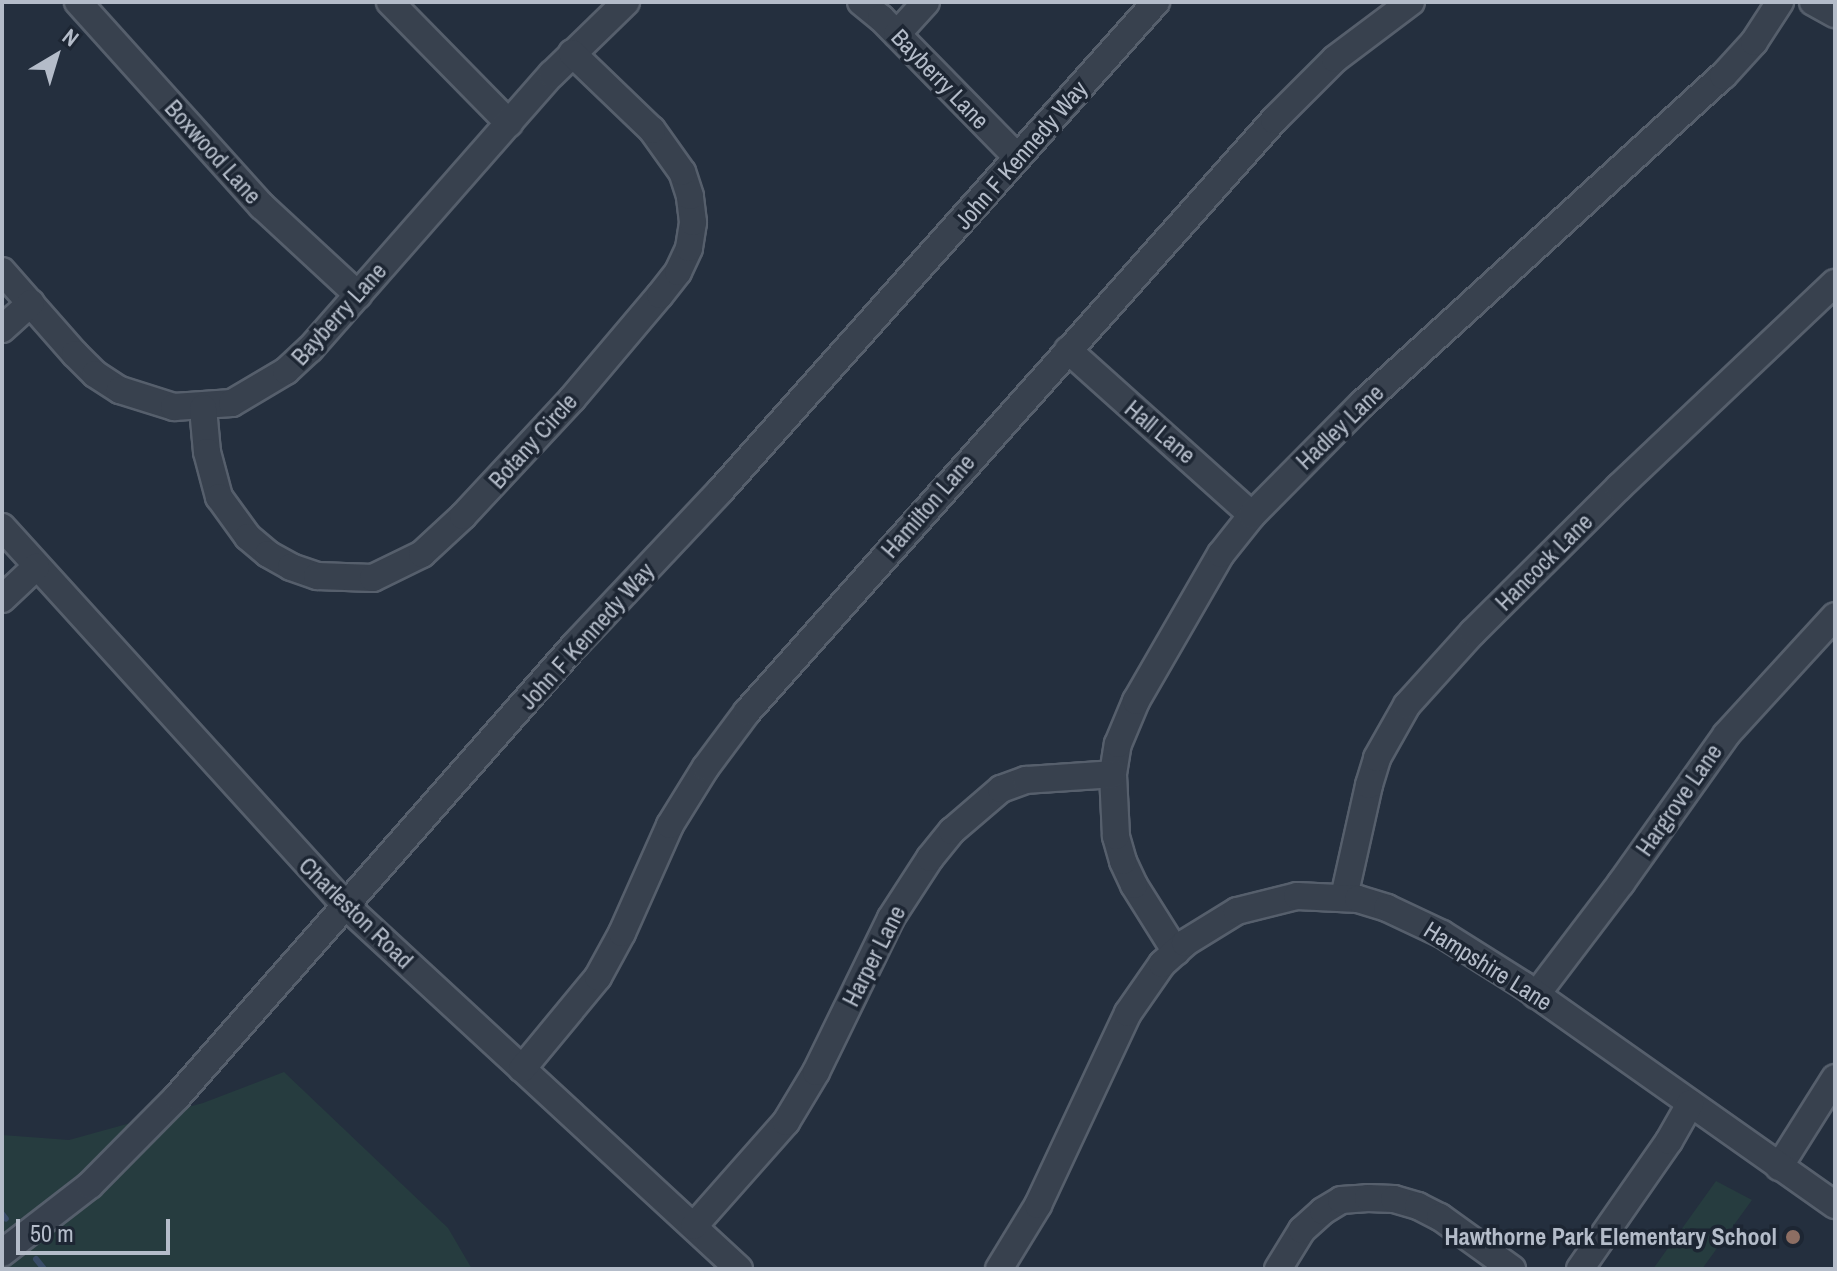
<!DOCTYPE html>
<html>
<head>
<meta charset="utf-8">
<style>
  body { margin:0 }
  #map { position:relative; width:1837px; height:1271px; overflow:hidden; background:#242f3e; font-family:"Archivo Narrow",sans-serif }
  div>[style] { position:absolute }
  .green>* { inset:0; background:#263c3f }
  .stream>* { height:6px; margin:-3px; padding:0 3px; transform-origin:3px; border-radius:3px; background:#394c67 }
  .roads { filter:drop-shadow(2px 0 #565f6c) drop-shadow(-2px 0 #565f6c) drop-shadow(0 2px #565f6c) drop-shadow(0 -2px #565f6c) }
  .minor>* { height:26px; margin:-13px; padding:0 13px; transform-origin:13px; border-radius:13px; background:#38414e }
  .dots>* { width:22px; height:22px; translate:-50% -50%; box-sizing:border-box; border:4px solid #1d2633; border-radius:50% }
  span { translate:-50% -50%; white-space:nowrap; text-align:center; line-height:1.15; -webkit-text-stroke:7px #1d2633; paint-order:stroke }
  .street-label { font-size:24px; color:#b4bcc9 }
  .poi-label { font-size:24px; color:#b4bcc9; font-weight:700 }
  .right { translate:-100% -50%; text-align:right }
  .frame { position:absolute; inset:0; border:4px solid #b4bcc9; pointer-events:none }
  .north { position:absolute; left:16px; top:16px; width:80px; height:80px; -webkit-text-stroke:6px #1d2633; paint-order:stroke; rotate:38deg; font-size:22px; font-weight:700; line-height:32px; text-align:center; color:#b4bcc9 }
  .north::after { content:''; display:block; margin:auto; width:28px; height:36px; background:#b4bcc9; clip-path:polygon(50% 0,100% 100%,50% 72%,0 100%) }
  .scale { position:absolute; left:16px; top:1219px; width:154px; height:36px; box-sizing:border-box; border:4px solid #b4bcc9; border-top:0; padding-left:10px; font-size:24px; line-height:28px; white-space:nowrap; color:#b4bcc9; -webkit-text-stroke:6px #1d2633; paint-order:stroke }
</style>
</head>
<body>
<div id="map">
  <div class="green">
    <div style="clip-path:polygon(284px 1072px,448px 1228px,472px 1269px,2px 1269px,2px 1135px,69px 1140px,203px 1103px)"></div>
    <div style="clip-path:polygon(1716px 1181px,1752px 1200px,1702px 1269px,1653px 1269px)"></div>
  </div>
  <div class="stream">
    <div style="left:2px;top:1214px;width:6px;rotate:51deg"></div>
    <div style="left:36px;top:1259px;width:13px;rotate:51deg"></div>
  </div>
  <div class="roads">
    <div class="minor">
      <div style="left:78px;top:2px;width:275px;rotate:48deg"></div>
      <div style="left:262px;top:206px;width:131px;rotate:42.8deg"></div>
      <div style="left:390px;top:2px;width:170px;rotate:45.5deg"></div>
      <div style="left:861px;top:2px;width:26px;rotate:39deg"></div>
      <div style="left:881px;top:18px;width:194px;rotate:45.6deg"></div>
      <div style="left:1813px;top:2px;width:25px;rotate:29deg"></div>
      <div style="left:897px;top:34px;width:43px;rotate:-47.8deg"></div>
      <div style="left:2px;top:271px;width:111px;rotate:48.7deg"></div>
      <div style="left:75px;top:354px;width:28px;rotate:45deg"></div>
      <div style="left:95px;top:374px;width:30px;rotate:33deg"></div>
      <div style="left:120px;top:390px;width:57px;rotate:17.5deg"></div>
      <div style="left:174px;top:407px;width:58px;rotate:-3.9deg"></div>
      <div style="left:232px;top:403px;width:63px;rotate:-30.7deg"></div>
      <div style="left:286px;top:371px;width:33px;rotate:-43deg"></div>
      <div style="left:310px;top:349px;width:366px;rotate:-48.7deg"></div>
      <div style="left:552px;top:74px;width:103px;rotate:-44.2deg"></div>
      <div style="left:2px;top:329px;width:39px;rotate:-42deg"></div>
      <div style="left:1068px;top:350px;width:247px;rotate:41.9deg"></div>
      <div style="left:203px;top:408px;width:44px;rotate:84.8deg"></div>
      <div style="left:207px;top:452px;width:47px;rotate:75.1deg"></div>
      <div style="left:219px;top:497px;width:49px;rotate:54.1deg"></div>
      <div style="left:248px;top:537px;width:26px;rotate:40deg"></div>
      <div style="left:268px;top:554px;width:26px;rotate:29deg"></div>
      <div style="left:291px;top:567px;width:28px;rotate:19deg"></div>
      <div style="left:317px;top:576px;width:56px;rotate:2deg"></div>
      <div style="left:373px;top:578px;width:55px;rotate:-26.1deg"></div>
      <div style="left:422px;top:554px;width:56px;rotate:-42.8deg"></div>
      <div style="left:463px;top:516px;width:160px;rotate:-47deg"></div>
      <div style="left:572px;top:399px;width:136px;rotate:-49.8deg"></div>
      <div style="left:660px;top:295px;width:29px;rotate:-52deg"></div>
      <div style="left:678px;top:272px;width:26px;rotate:-65deg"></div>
      <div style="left:689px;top:248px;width:26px;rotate:-81deg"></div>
      <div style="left:693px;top:222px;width:26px;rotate:-97deg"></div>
      <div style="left:690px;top:196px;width:25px;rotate:-108deg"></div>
      <div style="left:682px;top:172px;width:52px;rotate:-125.5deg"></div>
      <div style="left:652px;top:130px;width:111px;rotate:-136.1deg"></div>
      <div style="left:2px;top:527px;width:512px;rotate:47.77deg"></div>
      <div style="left:346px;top:906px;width:535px;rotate:42.73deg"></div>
      <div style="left:2px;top:599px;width:47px;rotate:-43.3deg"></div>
      <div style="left:1344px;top:897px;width:115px;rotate:-77.4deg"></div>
      <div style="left:1369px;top:785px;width:28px;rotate:-73deg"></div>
      <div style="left:1377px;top:758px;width:61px;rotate:-60.5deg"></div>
      <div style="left:1407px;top:705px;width:98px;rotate:-47.9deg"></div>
      <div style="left:1473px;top:632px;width:206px;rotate:-44.8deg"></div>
      <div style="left:1619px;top:487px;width:297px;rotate:-43.4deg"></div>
      <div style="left:1176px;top:952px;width:79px;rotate:-122.1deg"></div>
      <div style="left:1134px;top:885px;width:26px;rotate:-115deg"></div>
      <div style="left:1123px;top:861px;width:26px;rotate:-106deg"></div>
      <div style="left:1116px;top:836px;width:62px;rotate:-92.8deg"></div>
      <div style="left:1113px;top:774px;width:30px;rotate:-81deg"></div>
      <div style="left:1118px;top:744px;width:47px;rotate:-67.3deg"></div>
      <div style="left:1136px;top:701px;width:170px;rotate:-60deg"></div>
      <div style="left:1221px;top:554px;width:50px;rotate:-51.5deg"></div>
      <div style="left:1252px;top:515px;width:156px;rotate:-45.3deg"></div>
      <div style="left:1362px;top:404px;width:488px;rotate:-42.3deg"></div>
      <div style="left:1723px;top:76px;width:46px;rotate:-47.6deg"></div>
      <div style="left:1754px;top:42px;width:48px;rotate:-57deg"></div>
      <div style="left:1536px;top:995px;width:141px;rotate:-52.8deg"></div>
      <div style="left:1621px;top:883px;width:181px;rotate:-54.6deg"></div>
      <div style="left:1726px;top:735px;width:161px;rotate:-47.5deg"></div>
      <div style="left:522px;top:1069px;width:119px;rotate:-50.4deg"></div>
      <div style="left:598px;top:977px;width:50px;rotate:-61.4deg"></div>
      <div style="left:622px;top:933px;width:118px;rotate:-66deg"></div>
      <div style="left:670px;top:825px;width:68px;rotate:-58.2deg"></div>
      <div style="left:706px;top:767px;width:69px;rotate:-53.3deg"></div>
      <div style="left:747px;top:712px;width:793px;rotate:-48.32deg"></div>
      <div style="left:1274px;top:120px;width:86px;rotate:-45deg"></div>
      <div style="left:1335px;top:59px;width:95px;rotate:-36.9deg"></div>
      <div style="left:1779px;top:1167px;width:105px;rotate:-57.8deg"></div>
      <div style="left:694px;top:1226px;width:139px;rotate:-48.5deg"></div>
      <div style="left:786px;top:1122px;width:58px;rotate:-59deg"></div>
      <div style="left:816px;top:1072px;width:171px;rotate:-64deg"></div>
      <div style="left:891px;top:918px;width:72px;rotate:-57deg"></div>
      <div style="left:930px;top:858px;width:35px;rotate:-51deg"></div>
      <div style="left:952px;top:831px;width:65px;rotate:-40.6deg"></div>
      <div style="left:1001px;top:789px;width:27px;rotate:-20deg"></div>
      <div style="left:1026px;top:780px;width:87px;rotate:-3.9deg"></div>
      <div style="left:2px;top:1253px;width:111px;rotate:-37.7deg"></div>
      <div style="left:90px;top:1185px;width:124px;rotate:-45.3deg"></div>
      <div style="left:177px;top:1097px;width:602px;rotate:-48.64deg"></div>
      <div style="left:575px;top:645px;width:213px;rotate:-46.7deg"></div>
      <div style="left:721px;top:490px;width:654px;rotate:-48.29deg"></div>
      <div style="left:999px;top:1269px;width:75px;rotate:-58.6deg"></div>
      <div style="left:1038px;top:1205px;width:212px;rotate:-64.9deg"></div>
      <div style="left:1128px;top:1013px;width:60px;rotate:-55.2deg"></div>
      <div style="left:1162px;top:964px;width:31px;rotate:-42deg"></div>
      <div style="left:1185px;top:943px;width:61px;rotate:-31.6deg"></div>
      <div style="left:1237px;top:911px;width:62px;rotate:-14deg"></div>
      <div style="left:1297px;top:896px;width:61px;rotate:2.8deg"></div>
      <div style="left:1358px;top:899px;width:30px;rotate:17deg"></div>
      <div style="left:1387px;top:908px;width:61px;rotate:25.3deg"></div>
      <div style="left:1442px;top:934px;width:96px;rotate:32.2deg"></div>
      <div style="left:1523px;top:985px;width:382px;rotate:35.2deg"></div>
      <div style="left:1278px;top:1269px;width:46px;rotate:-58.4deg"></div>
      <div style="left:1302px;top:1230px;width:28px;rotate:-42deg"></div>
      <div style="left:1323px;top:1211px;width:21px;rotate:-31deg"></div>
      <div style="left:1341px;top:1200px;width:27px;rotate:-4deg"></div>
      <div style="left:1368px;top:1198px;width:26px;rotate:2deg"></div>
      <div style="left:1394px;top:1199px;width:25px;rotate:16deg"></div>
      <div style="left:1418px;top:1206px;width:25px;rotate:27deg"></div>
      <div style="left:1440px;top:1217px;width:89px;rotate:35.8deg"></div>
      <div style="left:1580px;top:1269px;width:156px;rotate:-55.2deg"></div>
      <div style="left:1669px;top:1141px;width:43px;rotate:-60.4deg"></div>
    </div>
  </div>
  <div class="dots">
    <div style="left:1793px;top:1237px;background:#8d6e63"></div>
  </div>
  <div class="street-label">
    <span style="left:940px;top:79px;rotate:46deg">Bayberry Lane</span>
    <span style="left:213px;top:152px;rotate:48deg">Boxwood Lane</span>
    <span style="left:1021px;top:155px;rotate:-49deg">John F Kennedy Way</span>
    <span style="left:339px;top:314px;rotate:-48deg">Bayberry Lane</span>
    <span style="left:1340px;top:427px;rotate:-44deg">Hadley Lane</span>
    <span style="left:1160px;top:432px;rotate:40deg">Hall Lane</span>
    <span style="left:533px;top:441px;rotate:-48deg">Botany Circle</span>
    <span style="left:928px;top:506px;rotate:-49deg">Hamilton Lane</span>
    <span style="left:1544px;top:562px;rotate:-45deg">Hancock Lane</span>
    <span style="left:587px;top:636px;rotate:-48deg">John F Kennedy Way</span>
    <span style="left:1679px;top:800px;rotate:-55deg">Hargrove Lane</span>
    <span style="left:356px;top:913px;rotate:44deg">Charleston Road</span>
    <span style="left:874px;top:956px;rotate:-63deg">Harper Lane</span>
    <span style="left:1488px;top:966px;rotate:32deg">Hampshire Lane</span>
  </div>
  <div class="poi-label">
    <span class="right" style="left:1777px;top:1237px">Hawthorne Park Elementary School</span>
  </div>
  <div class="frame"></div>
  <div class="north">N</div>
  <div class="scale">50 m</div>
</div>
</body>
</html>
